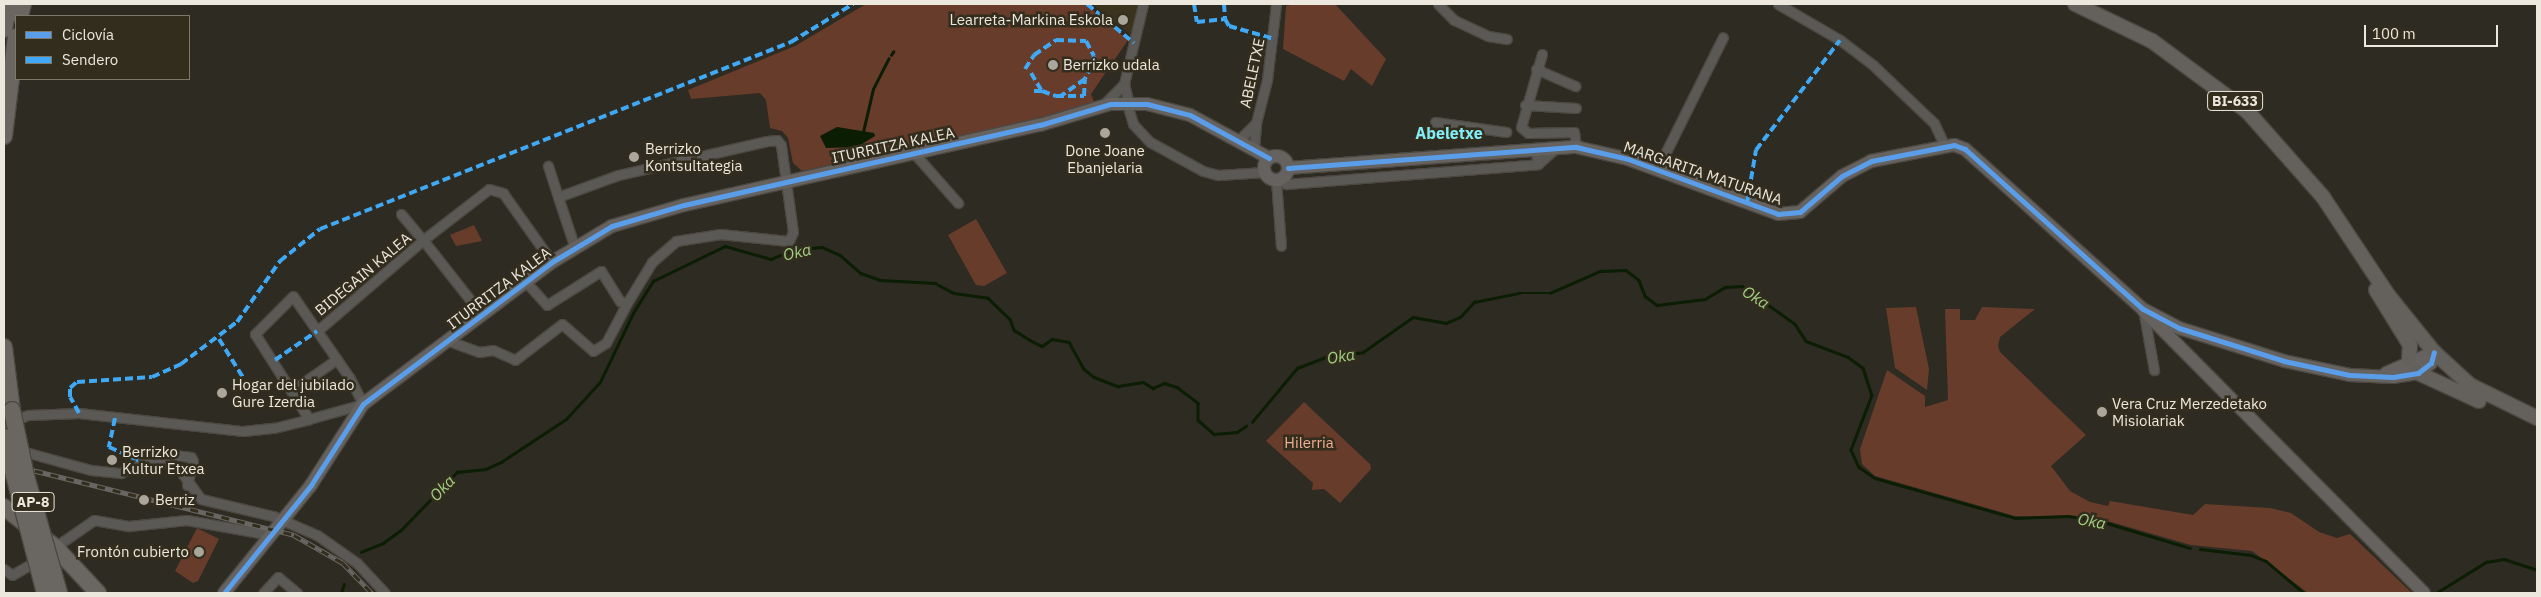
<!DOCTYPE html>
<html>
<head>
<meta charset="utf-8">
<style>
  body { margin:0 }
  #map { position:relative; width:2541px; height:597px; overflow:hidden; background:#2e2b22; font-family:"IBM Plex Sans",sans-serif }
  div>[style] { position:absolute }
  .built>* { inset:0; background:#3c331f }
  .green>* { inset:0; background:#673c2a }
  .water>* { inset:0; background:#0b1d03 }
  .stream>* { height:2.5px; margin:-1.25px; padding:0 1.25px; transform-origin:1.25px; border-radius:1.25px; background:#0b1d03 }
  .roads { filter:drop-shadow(1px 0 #4c4841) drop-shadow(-1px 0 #4c4841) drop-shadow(0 1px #4c4841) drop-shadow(0 -1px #4c4841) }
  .street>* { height:9px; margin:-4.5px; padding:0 4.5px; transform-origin:4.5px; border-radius:4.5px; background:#5b5956 }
  .secondary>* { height:12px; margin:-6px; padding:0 6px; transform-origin:6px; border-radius:6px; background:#65625f }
  .secondary>.ring { margin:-6px; padding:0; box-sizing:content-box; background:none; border:12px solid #65625f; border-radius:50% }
  .primary>* { height:14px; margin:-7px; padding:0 7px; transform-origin:7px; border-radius:7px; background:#64615d }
  .highway>* { height:16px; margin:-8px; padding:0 8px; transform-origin:8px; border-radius:8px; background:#6a6662 }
  .rail>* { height:4.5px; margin-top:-2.25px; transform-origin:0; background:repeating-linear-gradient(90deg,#332d1d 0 8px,#686662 0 16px); box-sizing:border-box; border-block:1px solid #686662 }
  .bridges { filter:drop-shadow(1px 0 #4c4841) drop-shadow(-1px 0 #4c4841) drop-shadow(0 1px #4c4841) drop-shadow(0 -1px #4c4841) }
  .highway-bridge>* { height:16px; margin:-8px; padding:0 8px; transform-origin:8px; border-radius:8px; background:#6a6662 }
  .quiet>* { height:4px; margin-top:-2px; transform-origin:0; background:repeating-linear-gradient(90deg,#3fa9f5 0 8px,transparent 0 12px) }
  .cycleway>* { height:5px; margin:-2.5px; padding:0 2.5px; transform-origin:2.5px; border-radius:2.5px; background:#5a9eea }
  .dots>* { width:14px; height:14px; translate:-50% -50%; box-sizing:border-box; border:2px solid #332d1d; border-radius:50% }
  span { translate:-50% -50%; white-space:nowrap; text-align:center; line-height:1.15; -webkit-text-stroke:5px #332d1d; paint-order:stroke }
  .shield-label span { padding:1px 4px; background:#332d1d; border:1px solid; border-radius:4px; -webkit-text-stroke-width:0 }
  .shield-label { font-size:14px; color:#ece8de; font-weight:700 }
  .poi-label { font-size:15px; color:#ece8de }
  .right { translate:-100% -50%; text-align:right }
  .left { translate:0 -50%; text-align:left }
  .street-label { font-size:15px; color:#ece8de }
  .park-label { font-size:15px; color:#f5af94 }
  .neighbourhood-label { font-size:16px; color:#82edf6; font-weight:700 }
  .water-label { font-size:16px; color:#a1d084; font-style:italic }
  .frame { position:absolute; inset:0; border:5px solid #ece8de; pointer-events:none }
  .legend { position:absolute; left:15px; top:15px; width:175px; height:65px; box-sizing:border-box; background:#332d1d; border:1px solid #7d786a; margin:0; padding:6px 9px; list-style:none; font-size:15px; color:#ece8de }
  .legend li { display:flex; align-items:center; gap:10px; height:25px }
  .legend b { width:25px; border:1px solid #7d786a }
  .scale { position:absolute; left:2364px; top:25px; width:134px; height:22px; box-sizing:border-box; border:2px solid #ece8de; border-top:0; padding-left:6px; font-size:15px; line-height:18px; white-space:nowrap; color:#ece8de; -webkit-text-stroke:4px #332d1d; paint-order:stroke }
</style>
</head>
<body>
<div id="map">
  <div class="built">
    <div style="clip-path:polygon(1092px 4px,1138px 4px,1131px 35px)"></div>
  </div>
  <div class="green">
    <div style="clip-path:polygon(866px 4px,1086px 4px,1128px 40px,1091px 94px,1094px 102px,1059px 114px,802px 171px,793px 163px,788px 138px,782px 131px,770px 128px,766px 100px,760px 93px,691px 99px,688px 90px,795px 46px)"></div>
    <div style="clip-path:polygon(1295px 4px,1335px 4px,1386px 59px,1372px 86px,1351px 69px,1344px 81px,1283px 49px,1286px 6px)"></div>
    <div style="clip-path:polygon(976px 219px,1007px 273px,984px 286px,976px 285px,948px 235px)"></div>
    <div style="clip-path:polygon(474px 225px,482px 241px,456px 246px,450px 235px)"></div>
    <div style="clip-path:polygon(1916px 307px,1929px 369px,1927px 390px,1895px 368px,1886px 308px)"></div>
    <div style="clip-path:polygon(1982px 307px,2035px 309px,2000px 337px,1998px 346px,2000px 352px,2086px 435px,2051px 466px,2070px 491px,2090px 502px,2108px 506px,2110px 501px,2193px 515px,2205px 504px,2270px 508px,2291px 513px,2319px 532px,2337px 538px,2350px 534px,2412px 593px,2308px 593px,2252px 551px,2191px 545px,2097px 518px,2015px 516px,1875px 476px,1862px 464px,1860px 449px,1887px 370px,1925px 396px,1925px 407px,1948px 400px,1945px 309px,1960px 309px,1960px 320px,1975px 320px)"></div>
    <div style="clip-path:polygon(1304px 402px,1370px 464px,1371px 469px,1340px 503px,1324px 489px,1312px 490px,1313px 483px,1266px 441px)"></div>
    <div style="clip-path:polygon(197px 528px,219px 539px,198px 581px,193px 583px,175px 571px)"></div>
  </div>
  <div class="water">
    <div style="clip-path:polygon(837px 127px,874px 133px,875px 136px,857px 147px,826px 148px,820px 136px)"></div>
  </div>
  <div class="stream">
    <div style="left:891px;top:55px;width:4px;rotate:-56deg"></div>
    <div style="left:863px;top:132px;width:44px;rotate:-76.9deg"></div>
    <div style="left:873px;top:89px;width:34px;rotate:-63deg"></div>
    <div style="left:1252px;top:422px;width:70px;rotate:-50.2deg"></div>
    <div style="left:1297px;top:368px;width:30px;rotate:-21deg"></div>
    <div style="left:1325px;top:357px;width:38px;rotate:-7deg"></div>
    <div style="left:1363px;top:352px;width:61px;rotate:-35deg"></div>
    <div style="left:1413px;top:317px;width:34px;rotate:10deg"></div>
    <div style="left:1446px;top:323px;width:15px;rotate:-23deg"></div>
    <div style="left:1460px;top:317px;width:21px;rotate:-47deg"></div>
    <div style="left:1474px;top:302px;width:46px;rotate:-11.3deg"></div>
    <div style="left:1519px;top:293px;width:31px"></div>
    <div style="left:1550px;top:293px;width:55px;rotate:-23.7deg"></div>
    <div style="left:1600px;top:271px;width:26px;rotate:-2deg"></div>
    <div style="left:1626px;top:270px;width:16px;rotate:38deg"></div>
    <div style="left:1639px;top:280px;width:17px;rotate:69deg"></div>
    <div style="left:1645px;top:296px;width:15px;rotate:37deg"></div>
    <div style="left:1657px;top:305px;width:48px;rotate:-7.1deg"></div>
    <div style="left:1705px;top:299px;width:23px;rotate:-31deg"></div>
    <div style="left:1725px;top:287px;width:17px;rotate:-3deg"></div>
    <div style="left:1742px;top:286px;width:65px;rotate:35.6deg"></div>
    <div style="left:1795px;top:324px;width:20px;rotate:57deg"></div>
    <div style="left:1806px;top:341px;width:45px;rotate:20.9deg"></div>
    <div style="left:1848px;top:357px;width:19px;rotate:36deg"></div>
    <div style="left:1863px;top:368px;width:28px;rotate:72deg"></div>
    <div style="left:1872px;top:395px;width:59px;rotate:110.9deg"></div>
    <div style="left:1851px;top:450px;width:19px;rotate:65deg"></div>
    <div style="left:1859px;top:467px;width:19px;rotate:35deg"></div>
    <div style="left:1875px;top:478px;width:146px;rotate:15.9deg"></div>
    <div style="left:2015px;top:518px;width:53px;rotate:-2.2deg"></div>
    <div style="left:2068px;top:516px;width:29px;rotate:8deg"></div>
    <div style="left:2097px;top:520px;width:97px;rotate:16.8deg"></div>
    <div style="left:2200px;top:549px;width:51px;rotate:6.7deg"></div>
    <div style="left:2251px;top:555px;width:16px;rotate:22deg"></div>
    <div style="left:2266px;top:561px;width:50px;rotate:40.1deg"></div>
    <div style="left:361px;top:552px;width:24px;rotate:-22deg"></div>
    <div style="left:383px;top:543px;width:22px;rotate:-36deg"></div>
    <div style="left:401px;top:530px;width:81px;rotate:-46deg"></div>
    <div style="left:457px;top:472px;width:29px;rotate:-6deg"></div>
    <div style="left:486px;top:469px;width:17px;rotate:-25deg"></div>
    <div style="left:501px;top:462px;width:78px;rotate:-33.5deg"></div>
    <div style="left:566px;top:419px;width:50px;rotate:-47.4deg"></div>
    <div style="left:600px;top:382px;width:76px;rotate:-64.4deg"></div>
    <div style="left:633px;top:313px;width:38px;rotate:-58deg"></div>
    <div style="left:653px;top:281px;width:80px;rotate:-25.9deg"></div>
    <div style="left:725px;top:246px;width:48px;rotate:15.8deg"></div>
    <div style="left:771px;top:259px;width:26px;rotate:-23deg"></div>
    <div style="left:795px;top:249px;width:27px;rotate:-4deg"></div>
    <div style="left:822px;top:247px;width:20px;rotate:24deg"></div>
    <div style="left:840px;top:255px;width:28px;rotate:41deg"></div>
    <div style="left:861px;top:273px;width:20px;rotate:20deg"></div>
    <div style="left:880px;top:280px;width:55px;rotate:3.1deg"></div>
    <div style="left:935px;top:283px;width:21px;rotate:28deg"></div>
    <div style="left:954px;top:293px;width:34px;rotate:8deg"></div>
    <div style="left:988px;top:298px;width:30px;rotate:44deg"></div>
    <div style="left:1010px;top:319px;width:12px;rotate:70deg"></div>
    <div style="left:1014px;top:330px;width:19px;rotate:32deg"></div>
    <div style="left:1030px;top:340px;width:13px;rotate:27deg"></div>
    <div style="left:1042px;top:346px;width:12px;rotate:-35deg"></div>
    <div style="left:1052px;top:339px;width:17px;rotate:10deg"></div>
    <div style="left:1069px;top:342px;width:31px;rotate:61deg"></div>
    <div style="left:1084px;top:369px;width:13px;rotate:39deg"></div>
    <div style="left:1094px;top:377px;width:26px;rotate:21deg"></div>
    <div style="left:1118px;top:386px;width:25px;rotate:-9deg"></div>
    <div style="left:1143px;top:382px;width:12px;rotate:31deg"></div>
    <div style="left:1153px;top:388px;width:12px;rotate:-24deg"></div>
    <div style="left:1164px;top:383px;width:14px;rotate:17deg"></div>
    <div style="left:1177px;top:387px;width:26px;rotate:37deg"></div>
    <div style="left:1198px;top:403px;width:17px;rotate:90deg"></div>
    <div style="left:1198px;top:420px;width:21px;rotate:41deg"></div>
    <div style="left:1214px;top:434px;width:23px;rotate:-5deg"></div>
    <div style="left:1237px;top:432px;width:11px;rotate:-34deg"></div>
    <div style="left:341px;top:593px;width:9px;rotate:-72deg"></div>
    <div style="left:2436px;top:593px;width:59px;rotate:-31.8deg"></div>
    <div style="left:2486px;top:562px;width:18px;rotate:-9deg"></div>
    <div style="left:2504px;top:559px;width:35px;rotate:18deg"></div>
  </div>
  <div class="roads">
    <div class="street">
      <div style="left:1438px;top:4px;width:23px;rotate:45deg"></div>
      <div style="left:1454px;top:20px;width:38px;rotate:25deg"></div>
      <div style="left:1488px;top:36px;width:19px;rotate:9deg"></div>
      <div style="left:1778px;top:4px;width:72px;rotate:30.1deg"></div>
      <div style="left:1840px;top:40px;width:41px;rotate:37.1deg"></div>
      <div style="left:1873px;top:65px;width:84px;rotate:43.6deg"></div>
      <div style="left:1934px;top:123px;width:26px;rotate:65deg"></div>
      <div style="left:1542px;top:54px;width:76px;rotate:106deg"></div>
      <div style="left:1521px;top:127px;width:9px;rotate:41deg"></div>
      <div style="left:1528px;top:133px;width:46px;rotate:-1.2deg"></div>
      <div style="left:1574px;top:132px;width:15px;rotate:82deg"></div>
      <div style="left:1536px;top:69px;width:43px;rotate:23.6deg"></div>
      <div style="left:1127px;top:104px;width:21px;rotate:73deg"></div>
      <div style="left:1133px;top:124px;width:25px;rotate:47deg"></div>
      <div style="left:1150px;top:142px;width:60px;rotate:28.7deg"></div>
      <div style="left:1203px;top:171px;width:16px;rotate:15deg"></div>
      <div style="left:1218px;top:175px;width:47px;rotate:-3.7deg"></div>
      <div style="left:1129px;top:104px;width:21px;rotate:-104deg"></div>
      <div style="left:1124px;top:84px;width:82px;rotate:-76.6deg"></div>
      <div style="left:1103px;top:105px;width:30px;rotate:-45deg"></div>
      <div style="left:1525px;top:105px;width:51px;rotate:3.4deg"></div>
      <div style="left:1435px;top:122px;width:72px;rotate:8deg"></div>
      <div style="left:1239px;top:140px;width:24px;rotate:-45deg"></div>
      <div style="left:1256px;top:123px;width:44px;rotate:-75.7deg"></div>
      <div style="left:1267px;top:80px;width:77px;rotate:-83.2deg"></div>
      <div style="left:1254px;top:148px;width:25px;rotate:-85deg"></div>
      <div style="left:913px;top:152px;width:68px;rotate:48.6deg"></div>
      <div style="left:1538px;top:164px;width:24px;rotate:-42deg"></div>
      <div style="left:548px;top:166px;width:33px;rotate:72deg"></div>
      <div style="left:1657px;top:170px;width:148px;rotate:-63.6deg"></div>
      <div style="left:1280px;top:179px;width:8px;rotate:40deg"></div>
      <div style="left:1286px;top:184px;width:253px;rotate:-4.5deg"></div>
      <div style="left:1538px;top:164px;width:16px;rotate:-101deg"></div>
      <div style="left:1276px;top:180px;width:66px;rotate:85.7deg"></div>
      <div style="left:401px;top:214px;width:34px;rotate:50deg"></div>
      <div style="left:423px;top:240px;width:83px;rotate:-37.7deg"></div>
      <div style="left:489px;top:189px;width:15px;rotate:16deg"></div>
      <div style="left:503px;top:193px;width:85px;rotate:54.6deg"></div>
      <div style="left:526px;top:282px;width:31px;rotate:48deg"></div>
      <div style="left:547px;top:305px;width:64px;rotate:-32.2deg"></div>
      <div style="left:601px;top:271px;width:36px;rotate:58deg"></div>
      <div style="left:620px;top:301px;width:7px;rotate:16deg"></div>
      <div style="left:627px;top:303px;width:48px;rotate:-58.6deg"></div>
      <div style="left:652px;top:262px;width:32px;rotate:-41deg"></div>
      <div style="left:676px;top:241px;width:45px;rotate:-9deg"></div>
      <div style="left:720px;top:234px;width:69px;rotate:5.8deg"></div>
      <div style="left:789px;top:241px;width:10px;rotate:-66deg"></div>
      <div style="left:793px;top:232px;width:88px;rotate:-97.9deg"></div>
      <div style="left:781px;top:145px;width:6px;rotate:-129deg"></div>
      <div style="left:777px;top:140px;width:10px;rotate:174deg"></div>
      <div style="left:767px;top:141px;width:153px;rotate:167.1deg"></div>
      <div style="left:618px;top:175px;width:64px;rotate:159.9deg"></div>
      <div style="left:558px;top:197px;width:54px;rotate:71.6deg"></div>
      <div style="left:2143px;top:309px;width:62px;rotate:79.8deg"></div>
      <div style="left:317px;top:331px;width:140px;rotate:-40.6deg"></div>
      <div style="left:423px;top:240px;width:95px;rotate:51.8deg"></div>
      <div style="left:449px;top:341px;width:32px;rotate:20deg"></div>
      <div style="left:479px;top:352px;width:14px;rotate:-8deg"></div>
      <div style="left:493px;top:350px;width:24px;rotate:24deg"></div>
      <div style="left:515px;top:360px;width:59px;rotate:-37.5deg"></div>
      <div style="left:562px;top:324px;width:41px;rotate:41.1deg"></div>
      <div style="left:593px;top:351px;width:15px;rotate:-32deg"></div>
      <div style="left:606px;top:343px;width:45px;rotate:-62.3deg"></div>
      <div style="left:294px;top:389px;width:52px;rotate:-34.9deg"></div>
      <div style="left:4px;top:425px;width:26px;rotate:-23deg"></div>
      <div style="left:28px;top:415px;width:51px;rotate:-2.2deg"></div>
      <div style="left:79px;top:413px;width:165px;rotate:6.3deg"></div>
      <div style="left:243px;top:431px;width:31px;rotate:-6deg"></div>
      <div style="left:274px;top:428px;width:36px;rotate:-14deg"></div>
      <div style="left:309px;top:419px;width:56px;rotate:-15.5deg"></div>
      <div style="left:363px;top:404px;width:30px;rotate:-117deg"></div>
      <div style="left:349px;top:377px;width:98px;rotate:-124.7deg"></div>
      <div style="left:293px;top:296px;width:54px;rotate:135deg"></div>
      <div style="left:255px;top:334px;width:101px;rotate:57.6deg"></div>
      <div style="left:18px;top:450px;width:76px;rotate:15.3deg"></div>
      <div style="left:91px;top:470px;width:30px;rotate:6deg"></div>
      <div style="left:121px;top:473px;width:21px;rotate:-35deg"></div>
      <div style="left:138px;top:461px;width:28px;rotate:4deg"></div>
      <div style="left:166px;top:463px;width:14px;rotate:25deg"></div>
      <div style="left:179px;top:469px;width:37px;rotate:54deg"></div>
      <div style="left:201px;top:499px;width:74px;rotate:13.3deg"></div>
      <div style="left:273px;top:516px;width:48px;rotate:23.4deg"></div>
      <div style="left:317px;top:535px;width:49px;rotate:35deg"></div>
      <div style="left:357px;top:563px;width:41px;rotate:47deg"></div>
      <div style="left:140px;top:461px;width:9px;rotate:-69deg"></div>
      <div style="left:143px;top:453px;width:7px;rotate:-8deg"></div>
      <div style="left:150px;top:452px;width:41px;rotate:7deg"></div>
      <div style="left:191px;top:457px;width:4px;rotate:63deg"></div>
      <div style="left:193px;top:461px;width:25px;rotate:104deg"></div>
      <div style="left:55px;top:547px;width:47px;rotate:-34.7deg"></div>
      <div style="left:94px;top:520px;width:36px;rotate:10deg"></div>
      <div style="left:129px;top:526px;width:58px;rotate:-5.9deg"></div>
      <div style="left:187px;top:520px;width:84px;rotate:10.2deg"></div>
      <div style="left:4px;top:569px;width:10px;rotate:37deg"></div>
      <div style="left:12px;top:575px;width:30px;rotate:-30deg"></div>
      <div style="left:263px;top:593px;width:22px;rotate:-47deg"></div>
      <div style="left:278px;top:577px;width:25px;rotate:40deg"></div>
    </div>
    <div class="secondary">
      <div class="ring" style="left:1264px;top:156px;width:12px;height:12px"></div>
      <div style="left:1288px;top:168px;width:289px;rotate:-4.2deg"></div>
      <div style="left:1576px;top:147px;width:53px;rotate:13deg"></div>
      <div style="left:1628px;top:159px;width:160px;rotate:20.1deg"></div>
      <div style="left:1778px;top:214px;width:22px;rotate:-5deg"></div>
      <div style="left:1800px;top:212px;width:55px;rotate:-40.6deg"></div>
      <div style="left:1842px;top:176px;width:33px;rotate:-27deg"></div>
      <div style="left:1871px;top:161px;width:85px;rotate:-10.9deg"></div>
      <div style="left:1954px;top:145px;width:12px;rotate:20deg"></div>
      <div style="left:1965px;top:149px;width:239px;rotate:42deg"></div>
      <div style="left:2143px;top:309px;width:41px;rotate:27.8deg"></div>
      <div style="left:2179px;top:328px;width:110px;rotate:17.4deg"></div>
      <div style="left:2284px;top:361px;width:67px;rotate:12deg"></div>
      <div style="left:2350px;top:375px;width:43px;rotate:2.7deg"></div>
      <div style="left:2393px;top:377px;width:25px;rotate:-9deg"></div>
      <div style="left:2418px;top:373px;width:16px;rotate:-38deg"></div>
      <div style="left:2431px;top:363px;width:11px;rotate:-75deg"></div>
      <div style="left:2144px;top:311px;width:397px;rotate:45.2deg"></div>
      <div style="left:2386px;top:373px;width:52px;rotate:-23.6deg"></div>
      <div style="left:224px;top:593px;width:139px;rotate:-51.1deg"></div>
      <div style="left:311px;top:485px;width:96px;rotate:-57.3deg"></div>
      <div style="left:363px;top:404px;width:236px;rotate:-36.9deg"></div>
      <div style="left:552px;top:262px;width:70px;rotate:-31deg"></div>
      <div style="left:612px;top:226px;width:75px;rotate:-16.3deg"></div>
      <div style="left:684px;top:205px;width:365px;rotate:-12.7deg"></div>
      <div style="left:1040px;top:125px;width:73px;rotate:-16.7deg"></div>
      <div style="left:1110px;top:104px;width:37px"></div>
      <div style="left:1147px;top:104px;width:44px;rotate:14.3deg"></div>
      <div style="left:1190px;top:115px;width:90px;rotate:28.6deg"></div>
    </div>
    <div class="primary">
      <div style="left:2075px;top:4px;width:85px;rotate:25.7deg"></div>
      <div style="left:2152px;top:41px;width:118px;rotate:36.4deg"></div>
      <div style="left:2247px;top:111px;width:115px;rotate:48.5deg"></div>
      <div style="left:2323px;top:197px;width:118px;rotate:56.4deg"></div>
      <div style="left:2388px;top:295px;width:73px;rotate:51.1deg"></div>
      <div style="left:2434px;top:352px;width:49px;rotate:42.5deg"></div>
      <div style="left:2470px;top:385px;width:75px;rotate:26.2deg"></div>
      <div style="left:2376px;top:290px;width:65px;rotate:58.3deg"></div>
      <div style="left:2410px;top:345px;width:15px;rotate:94deg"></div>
      <div style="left:2418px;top:373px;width:67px;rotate:24.7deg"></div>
    </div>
    <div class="highway">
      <div style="left:20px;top:16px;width:12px;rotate:-76deg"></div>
      <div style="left:4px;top:29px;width:25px;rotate:-79deg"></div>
      <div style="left:4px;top:136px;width:100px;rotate:-83.1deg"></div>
      <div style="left:4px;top:347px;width:64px;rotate:82.8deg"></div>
      <div style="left:4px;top:507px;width:65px;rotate:38.1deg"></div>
      <div style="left:55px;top:547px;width:63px;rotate:46.9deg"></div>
    </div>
  </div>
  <div class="rail">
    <div style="left:4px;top:463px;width:299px;rotate:13.9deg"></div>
    <div style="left:294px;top:535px;width:56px;rotate:29.7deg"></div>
    <div style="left:343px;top:563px;width:42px;rotate:46deg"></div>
  </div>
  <div class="bridges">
    <div class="highway-bridge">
      <div style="left:12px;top:410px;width:67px;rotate:78deg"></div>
      <div style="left:26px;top:476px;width:122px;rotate:74.2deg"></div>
      <div style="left:4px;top:437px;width:161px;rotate:75.3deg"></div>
    </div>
  </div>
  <div class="quiet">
    <div style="left:1087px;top:4px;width:61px;rotate:39.7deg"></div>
    <div style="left:1194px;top:4px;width:18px;rotate:81deg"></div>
    <div style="left:1197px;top:22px;width:28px;rotate:-6deg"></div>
    <div style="left:1224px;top:4px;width:15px;rotate:86deg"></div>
    <div style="left:1225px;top:19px;width:8px;rotate:60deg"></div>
    <div style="left:1229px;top:26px;width:47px;rotate:16.1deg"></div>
    <div style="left:1025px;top:69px;width:17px;rotate:-57deg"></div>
    <div style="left:1034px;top:55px;width:27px;rotate:-34deg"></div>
    <div style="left:1056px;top:40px;width:30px;rotate:2deg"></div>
    <div style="left:1086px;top:41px;width:17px;rotate:62deg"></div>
    <div style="left:1094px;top:56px;width:10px;rotate:107deg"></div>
    <div style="left:1091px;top:66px;width:14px;rotate:115deg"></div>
    <div style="left:1085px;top:79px;width:29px;rotate:145deg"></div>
    <div style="left:1031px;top:73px;width:21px;rotate:59deg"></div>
    <div style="left:1042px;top:91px;width:11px;rotate:180deg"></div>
    <div style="left:1042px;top:91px;width:15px;rotate:20deg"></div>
    <div style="left:1056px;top:96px;width:28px"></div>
    <div style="left:1084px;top:96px;width:17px;rotate:-87deg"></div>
    <div style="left:1747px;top:203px;width:54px;rotate:-80.4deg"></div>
    <div style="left:1756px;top:150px;width:138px;rotate:-52.6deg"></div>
    <div style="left:219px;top:339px;width:47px;rotate:58deg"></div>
    <div style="left:275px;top:360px;width:51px;rotate:-34.6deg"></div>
    <div style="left:79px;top:413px;width:18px;rotate:-119deg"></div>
    <div style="left:70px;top:397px;width:9px;rotate:-90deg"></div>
    <div style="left:70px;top:388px;width:9px;rotate:-41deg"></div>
    <div style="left:77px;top:382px;width:75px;rotate:-3.8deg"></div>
    <div style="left:152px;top:377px;width:32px;rotate:-24deg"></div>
    <div style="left:181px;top:364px;width:70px;rotate:-36.9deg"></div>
    <div style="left:237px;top:322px;width:75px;rotate:-54.8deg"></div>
    <div style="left:280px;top:261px;width:51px;rotate:-38.7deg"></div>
    <div style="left:320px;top:229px;width:507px;rotate:-21.65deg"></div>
    <div style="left:791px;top:42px;width:73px;rotate:-31.5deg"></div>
    <div style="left:115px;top:418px;width:30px;rotate:102deg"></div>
    <div style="left:109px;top:447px;width:34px;rotate:24deg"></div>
  </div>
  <div class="cycleway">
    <div style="left:1288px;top:168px;width:289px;rotate:-4.2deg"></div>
    <div style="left:1576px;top:147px;width:53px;rotate:13deg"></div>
    <div style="left:1628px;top:159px;width:160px;rotate:20.1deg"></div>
    <div style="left:1778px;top:214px;width:22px;rotate:-5deg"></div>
    <div style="left:1800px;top:212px;width:55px;rotate:-40.6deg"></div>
    <div style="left:1842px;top:176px;width:33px;rotate:-27deg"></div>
    <div style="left:1871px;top:161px;width:85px;rotate:-10.9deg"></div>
    <div style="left:1954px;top:145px;width:12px;rotate:20deg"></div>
    <div style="left:1965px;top:149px;width:239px;rotate:42deg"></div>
    <div style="left:2143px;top:309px;width:41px;rotate:27.8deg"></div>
    <div style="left:2179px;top:328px;width:110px;rotate:17.4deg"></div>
    <div style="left:2284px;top:361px;width:67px;rotate:12deg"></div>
    <div style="left:2350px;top:375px;width:43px;rotate:2.7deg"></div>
    <div style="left:2393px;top:377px;width:25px;rotate:-9deg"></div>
    <div style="left:2418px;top:373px;width:16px;rotate:-38deg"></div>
    <div style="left:2431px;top:363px;width:11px;rotate:-75deg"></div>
    <div style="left:224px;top:593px;width:139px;rotate:-51.1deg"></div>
    <div style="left:311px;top:485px;width:96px;rotate:-57.3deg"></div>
    <div style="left:363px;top:404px;width:236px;rotate:-36.9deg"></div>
    <div style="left:552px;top:262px;width:70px;rotate:-31deg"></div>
    <div style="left:612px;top:226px;width:75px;rotate:-16.3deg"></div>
    <div style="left:684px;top:205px;width:365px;rotate:-12.7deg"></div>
    <div style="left:1040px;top:125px;width:73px;rotate:-16.7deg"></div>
    <div style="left:1110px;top:104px;width:37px"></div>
    <div style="left:1147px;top:104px;width:44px;rotate:14.3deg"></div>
    <div style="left:1190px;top:115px;width:90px;rotate:28.6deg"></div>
  </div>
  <div class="dots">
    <div style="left:1123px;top:20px;background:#aaa69c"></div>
    <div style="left:1053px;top:65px;background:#aaa69c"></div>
    <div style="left:1105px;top:133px;background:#aaa69c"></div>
    <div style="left:634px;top:157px;background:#aaa69c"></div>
    <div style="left:222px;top:393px;background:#aaa69c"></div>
    <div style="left:2102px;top:412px;background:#aaa69c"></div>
    <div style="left:112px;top:460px;background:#aaa69c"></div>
    <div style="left:144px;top:500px;background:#aaa69c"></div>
    <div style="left:199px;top:552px;background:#aaa69c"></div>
  </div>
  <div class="shield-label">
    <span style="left:2235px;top:101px">BI-633</span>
    <span style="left:33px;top:502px">AP-8</span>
  </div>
  <div class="poi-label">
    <span class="right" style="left:1113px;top:20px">Learreta-Markina Eskola</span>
    <span class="left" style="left:1063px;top:65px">Berrizko udala</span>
    <span class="left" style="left:645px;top:157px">Berrizko<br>Kontsultategia</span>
    <span style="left:1105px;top:159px">Done Joane<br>Ebanjelaria</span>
    <span class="left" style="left:232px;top:393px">Hogar del jubilado<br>Gure Izerdia</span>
    <span class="left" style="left:2112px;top:412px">Vera Cruz Merzedetako<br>Misiolariak</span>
    <span class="left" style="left:122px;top:460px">Berrizko<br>Kultur Etxea</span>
    <span class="left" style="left:155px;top:500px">Berriz</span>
    <span class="right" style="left:189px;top:552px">Frontón cubierto</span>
  </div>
  <div class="street-label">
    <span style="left:1252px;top:73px;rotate:-78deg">ABELETXE</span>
    <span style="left:893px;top:145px;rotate:-12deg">ITURRITZA KALEA</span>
    <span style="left:1703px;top:173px;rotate:19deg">MARGARITA MATURANA</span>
    <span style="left:363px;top:274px;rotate:-40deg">BIDEGAIN KALEA</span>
    <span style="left:499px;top:288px;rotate:-37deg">ITURRITZA KALEA</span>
  </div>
  <div class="park-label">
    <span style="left:1309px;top:443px">Hilerria</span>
  </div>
  <div class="neighbourhood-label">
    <span style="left:1449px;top:133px">Abeletxe</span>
  </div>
  <div class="water-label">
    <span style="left:797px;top:252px;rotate:-13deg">Oka</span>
    <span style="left:1756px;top:297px;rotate:32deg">Oka</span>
    <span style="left:1341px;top:356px;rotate:-9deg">Oka</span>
    <span style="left:442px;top:488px;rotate:-46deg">Oka</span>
    <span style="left:2092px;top:521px;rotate:11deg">Oka</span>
  </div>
  <div class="frame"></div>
  <ul class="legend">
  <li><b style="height:6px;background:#5a9eea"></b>Ciclovía</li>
  <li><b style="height:6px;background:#3fa9f5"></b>Sendero</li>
  </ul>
  <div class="scale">100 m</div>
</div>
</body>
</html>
